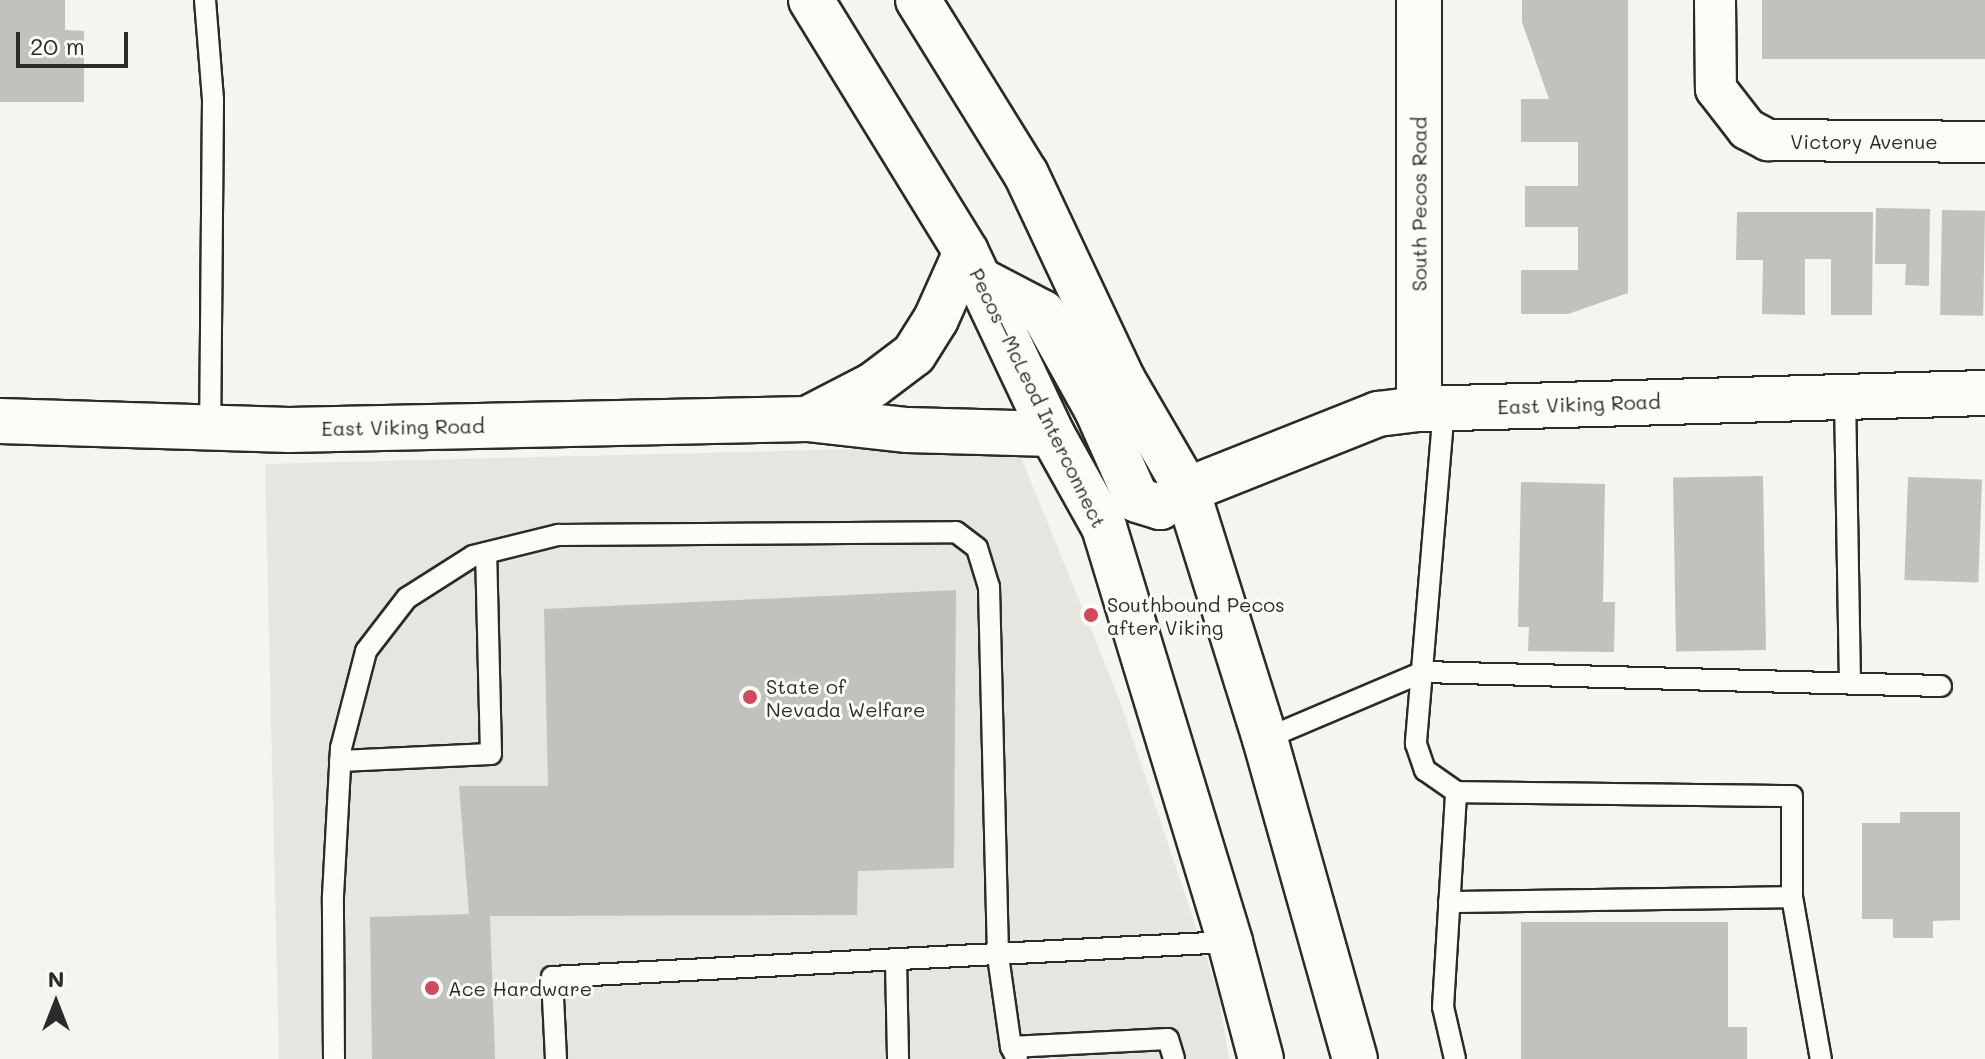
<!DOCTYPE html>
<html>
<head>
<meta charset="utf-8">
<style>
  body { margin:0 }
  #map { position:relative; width:1985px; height:1059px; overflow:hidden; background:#f5f4ef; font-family:Mali,sans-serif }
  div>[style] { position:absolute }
  .built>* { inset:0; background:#e6e5e0 }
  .building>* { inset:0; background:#c2c1be; transform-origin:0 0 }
  .roads { filter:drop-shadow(2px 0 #2b2b2b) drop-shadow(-2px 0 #2b2b2b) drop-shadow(0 2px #2b2b2b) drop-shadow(0 -2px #2b2b2b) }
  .service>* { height:20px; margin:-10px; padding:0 10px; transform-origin:10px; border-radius:10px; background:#fdfcf7 }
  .minor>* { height:40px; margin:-20px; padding:0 20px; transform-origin:20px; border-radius:20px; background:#fdfcf7 }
  .tertiary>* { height:44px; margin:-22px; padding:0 22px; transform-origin:22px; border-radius:22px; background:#fdfcf7 }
  .primary>* { height:44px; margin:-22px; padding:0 22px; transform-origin:22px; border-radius:22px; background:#fdfcf7 }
  .dots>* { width:22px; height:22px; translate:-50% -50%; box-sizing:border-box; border:4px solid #fdfcf7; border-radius:50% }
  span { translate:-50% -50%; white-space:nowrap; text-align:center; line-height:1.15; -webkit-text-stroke:6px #fdfcf7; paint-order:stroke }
  .street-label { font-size:20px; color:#2b2b2b }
  .poi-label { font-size:20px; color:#2b2b2b }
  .left { translate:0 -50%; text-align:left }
  .north { position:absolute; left:16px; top:963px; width:80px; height:80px; -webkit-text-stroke:6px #fdfcf7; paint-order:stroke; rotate:0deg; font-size:22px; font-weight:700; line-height:32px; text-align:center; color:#2b2b2b }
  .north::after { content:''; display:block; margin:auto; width:28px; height:36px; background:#2b2b2b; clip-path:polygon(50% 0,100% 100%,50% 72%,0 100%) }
  .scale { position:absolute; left:16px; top:32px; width:112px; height:36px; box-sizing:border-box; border:4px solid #2b2b2b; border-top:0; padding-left:10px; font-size:24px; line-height:28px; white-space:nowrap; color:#2b2b2b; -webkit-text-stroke:6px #fdfcf7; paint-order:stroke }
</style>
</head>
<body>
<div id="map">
  <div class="built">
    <div style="clip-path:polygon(1016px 445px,1120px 701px,1218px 993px,1229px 1059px,279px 1059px,265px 464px)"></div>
  </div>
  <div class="building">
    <div style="clip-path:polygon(0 0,65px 0,65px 30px,84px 31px,84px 102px,0 102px)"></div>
    <div style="clip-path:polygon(1522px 0,1628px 0,1628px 293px,1568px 314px,1521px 314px,1521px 270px,1578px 270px,1578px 227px,1525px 227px,1525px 186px,1578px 186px,1578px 142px,1521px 142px,1521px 99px,1549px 99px,1522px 22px)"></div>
    <div style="left:1762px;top:0;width:223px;height:59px"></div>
    <div style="clip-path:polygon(1876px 208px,1930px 209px,1929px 286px,1905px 285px,1906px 264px,1875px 264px)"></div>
    <div style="left:1942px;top:210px;width:43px;height:105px;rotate:1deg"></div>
    <div style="clip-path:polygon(1737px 212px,1873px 212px,1872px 315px,1831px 315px,1831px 259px,1805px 259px,1805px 315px,1762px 314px,1763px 260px,1736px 260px)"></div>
    <div style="left:1763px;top:476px;width:174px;height:90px;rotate:89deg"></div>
    <div style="left:1908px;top:477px;width:74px;height:103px;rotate:2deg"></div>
    <div style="clip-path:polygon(1521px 482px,1605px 484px,1603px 602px,1615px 602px,1614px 652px,1528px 651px,1529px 627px,1518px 627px)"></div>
    <div style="clip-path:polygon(956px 590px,954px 868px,858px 871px,857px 915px,490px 916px,495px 1059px,372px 1059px,370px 917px,469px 914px,459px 786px,548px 786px,544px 609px)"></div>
    <div style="clip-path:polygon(1900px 812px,1960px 812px,1960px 920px,1933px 921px,1933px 938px,1893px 938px,1893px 919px,1862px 919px,1862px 823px,1900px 823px)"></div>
    <div style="clip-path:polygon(1521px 922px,1728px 922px,1728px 1027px,1747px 1027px,1747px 1059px,1521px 1059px)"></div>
  </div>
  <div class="roads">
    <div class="service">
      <div style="left:205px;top:0;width:100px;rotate:85.4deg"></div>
      <div style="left:213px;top:100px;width:327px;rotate:90.5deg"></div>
      <div style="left:1845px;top:397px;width:285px;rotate:89deg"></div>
      <div style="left:1444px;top:408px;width:337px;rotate:94.8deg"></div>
      <div style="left:1416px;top:744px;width:28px;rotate:71deg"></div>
      <div style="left:1425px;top:770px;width:38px;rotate:35deg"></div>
      <div style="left:1456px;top:792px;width:336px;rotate:0.7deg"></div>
      <div style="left:1792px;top:796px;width:101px;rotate:90deg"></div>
      <div style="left:1792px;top:897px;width:165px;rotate:79.9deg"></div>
      <div style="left:1265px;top:739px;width:172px;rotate:-23deg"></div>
      <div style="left:1423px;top:672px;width:518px;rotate:1.55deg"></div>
      <div style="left:340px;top:761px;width:151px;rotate:-2.7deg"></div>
      <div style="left:491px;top:754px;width:201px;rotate:-91.4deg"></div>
      <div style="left:1449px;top:902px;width:343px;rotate:-0.8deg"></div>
      <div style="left:896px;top:961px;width:98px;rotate:88.8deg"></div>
      <div style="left:1011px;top:1047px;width:157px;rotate:-2.9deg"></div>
      <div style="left:1168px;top:1039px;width:21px;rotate:73deg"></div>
      <div style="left:334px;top:1059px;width:163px;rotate:-90.4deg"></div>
      <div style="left:333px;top:896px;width:148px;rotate:-86.9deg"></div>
      <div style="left:341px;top:748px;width:100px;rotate:-75.5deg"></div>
      <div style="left:366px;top:651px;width:67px;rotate:-52.3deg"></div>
      <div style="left:407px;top:598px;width:78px;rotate:-32.5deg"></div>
      <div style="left:473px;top:556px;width:88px;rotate:-13.9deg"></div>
      <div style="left:558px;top:535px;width:398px;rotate:-0.4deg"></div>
      <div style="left:956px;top:532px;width:26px;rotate:37deg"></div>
      <div style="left:977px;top:548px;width:41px;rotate:72.9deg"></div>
      <div style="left:989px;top:587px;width:369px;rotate:88.6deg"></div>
      <div style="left:998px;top:956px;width:92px;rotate:81.9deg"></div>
      <div style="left:1011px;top:1047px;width:13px;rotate:63deg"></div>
      <div style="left:556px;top:1059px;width:82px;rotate:-92.8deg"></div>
      <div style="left:552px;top:977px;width:679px;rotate:-2.96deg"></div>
      <div style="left:1455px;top:1059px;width:53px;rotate:-103deg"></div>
      <div style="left:1443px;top:1007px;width:215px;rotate:-86.5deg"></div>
    </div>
    <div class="minor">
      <div style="left:1715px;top:0;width:89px;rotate:89.4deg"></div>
      <div style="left:1716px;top:89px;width:51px;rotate:52.2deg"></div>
      <div style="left:1747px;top:129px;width:24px;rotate:28deg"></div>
      <div style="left:1768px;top:140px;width:217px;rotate:0.5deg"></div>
    </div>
    <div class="tertiary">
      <div style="left:1419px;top:0;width:409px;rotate:90deg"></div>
      <div style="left:807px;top:419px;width:74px;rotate:-27.3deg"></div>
      <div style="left:873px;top:385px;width:51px;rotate:-37.1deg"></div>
      <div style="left:914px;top:354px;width:41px;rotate:-57.8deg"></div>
      <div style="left:936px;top:319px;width:73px;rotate:-65.9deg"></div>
      <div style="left:0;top:421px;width:289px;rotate:1.8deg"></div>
      <div style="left:289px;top:430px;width:518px;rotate:-1.22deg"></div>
      <div style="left:807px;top:419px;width:101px;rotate:6.3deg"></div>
      <div style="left:907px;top:430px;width:145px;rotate:1.6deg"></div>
      <div style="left:1187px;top:490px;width:206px;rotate:-21.7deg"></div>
      <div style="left:1378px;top:414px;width:41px;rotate:-7deg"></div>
      <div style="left:1419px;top:409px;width:566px;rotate:-1.62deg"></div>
    </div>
    <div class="primary">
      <div style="left:811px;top:0;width:296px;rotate:58.4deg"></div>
      <div style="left:966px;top:252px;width:201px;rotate:64.7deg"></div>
      <div style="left:1052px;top:434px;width:107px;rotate:60.8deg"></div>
      <div style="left:1104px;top:527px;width:434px;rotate:73.1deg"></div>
      <div style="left:1230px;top:942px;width:121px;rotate:75.2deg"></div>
      <div style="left:918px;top:0;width:205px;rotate:58.2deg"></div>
      <div style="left:1026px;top:174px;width:228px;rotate:64.8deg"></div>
      <div style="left:1123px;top:380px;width:127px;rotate:59.8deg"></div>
      <div style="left:1187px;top:490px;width:261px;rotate:72.6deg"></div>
      <div style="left:1265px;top:739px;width:332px;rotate:74.3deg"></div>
      <div style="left:978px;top:279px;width:73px;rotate:27.6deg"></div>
      <div style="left:1043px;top:313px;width:111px;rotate:60.9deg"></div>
      <div style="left:1097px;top:410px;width:98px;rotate:66deg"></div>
      <div style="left:1137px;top:500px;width:24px;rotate:17deg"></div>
      <div style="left:1160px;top:507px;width:32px;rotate:-32deg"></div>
    </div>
  </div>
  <div class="dots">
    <div style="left:1091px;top:615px;background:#d1495b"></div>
    <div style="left:750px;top:697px;background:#d1495b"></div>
    <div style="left:432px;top:988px;background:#d1495b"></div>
  </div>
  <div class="street-label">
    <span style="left:1864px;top:141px">Victory Avenue</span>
    <span style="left:1419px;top:204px;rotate:-90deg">South Pecos Road</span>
    <span style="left:1038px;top:398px;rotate:64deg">Pecos–McLeod Interconnect</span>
    <span style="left:1579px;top:404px;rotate:-2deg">East Viking Road</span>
    <span style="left:403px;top:427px;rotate:-1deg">East Viking Road</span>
  </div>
  <div class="poi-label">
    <span class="left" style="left:1107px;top:616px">Southbound Pecos<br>after Viking</span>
    <span class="left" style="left:766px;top:698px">State of<br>Nevada Welfare</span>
    <span class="left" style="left:448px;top:988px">Ace Hardware</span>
  </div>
  <div class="north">N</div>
  <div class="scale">20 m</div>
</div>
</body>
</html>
